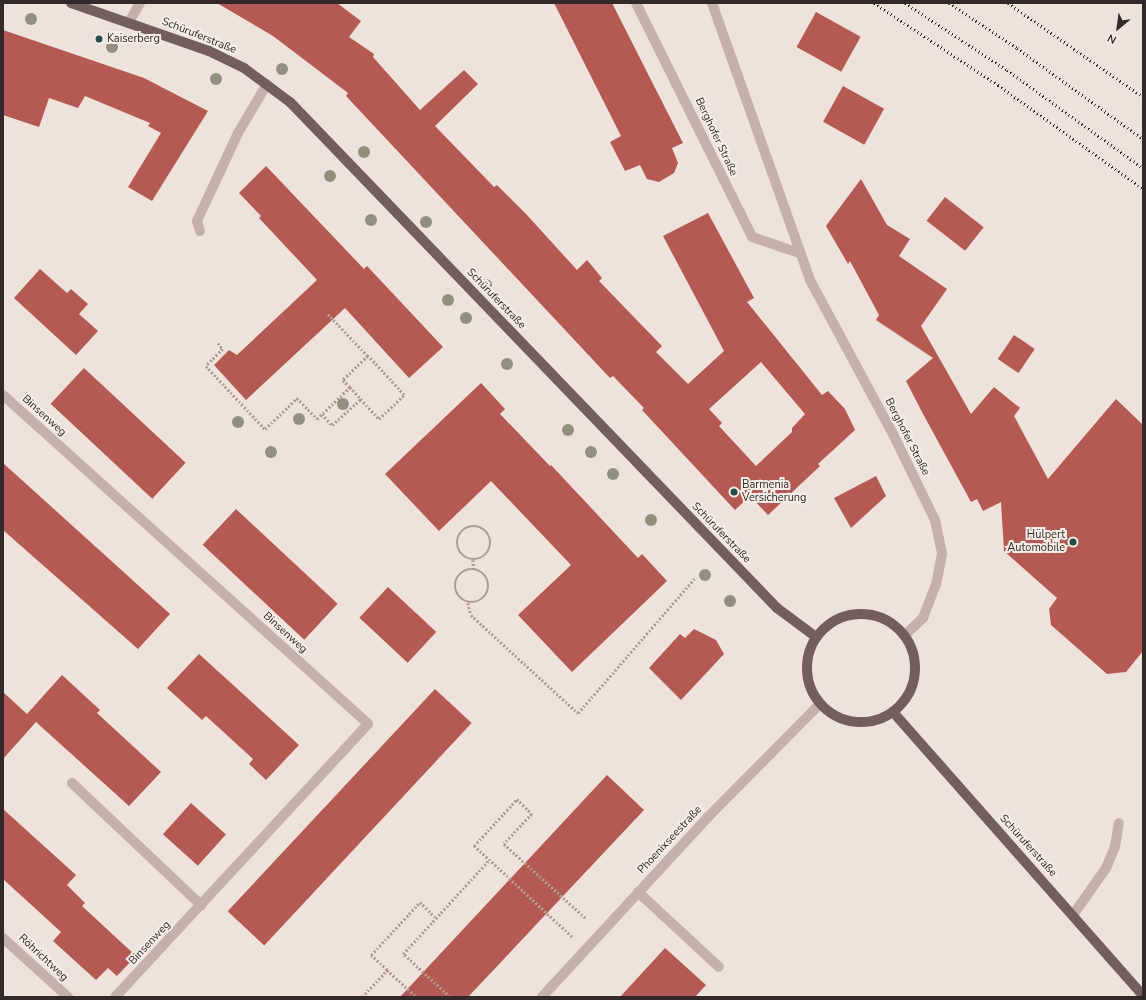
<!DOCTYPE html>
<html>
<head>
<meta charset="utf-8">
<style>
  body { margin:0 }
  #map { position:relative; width:1146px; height:1000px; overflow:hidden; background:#eee2db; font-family:"Nunito Sans",sans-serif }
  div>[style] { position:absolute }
  .building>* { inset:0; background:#b55a52; transform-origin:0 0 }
  .path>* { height:2.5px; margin-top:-1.25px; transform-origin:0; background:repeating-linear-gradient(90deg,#b09b93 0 2px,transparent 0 4px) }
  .path>.ring { margin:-1.25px; padding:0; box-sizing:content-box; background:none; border:2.5px solid #b09b93; border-radius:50% }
  .minor>* { height:10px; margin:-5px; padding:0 5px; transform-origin:5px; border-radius:5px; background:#c4b1a9 }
  .major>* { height:10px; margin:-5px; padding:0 5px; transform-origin:5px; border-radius:5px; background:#725f5b }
  .major>.ring { margin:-5px; padding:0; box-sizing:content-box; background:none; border:10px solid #725f5b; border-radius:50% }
  .rail>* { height:3px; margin-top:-1.5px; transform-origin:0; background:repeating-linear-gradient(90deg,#322928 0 1px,transparent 0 4px) }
  .trees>* { width:12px; height:12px; margin:-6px; border-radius:50%; background:#92907c }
  .dots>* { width:11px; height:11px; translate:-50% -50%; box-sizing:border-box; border:2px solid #f6ede7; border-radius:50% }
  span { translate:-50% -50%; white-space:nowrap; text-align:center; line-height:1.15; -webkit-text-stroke:4px #f6ede7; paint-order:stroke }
  .street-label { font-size:11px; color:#322928 }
  .poi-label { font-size:11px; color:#322928 }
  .left { translate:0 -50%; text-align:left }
  .right { translate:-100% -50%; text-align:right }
  .frame { position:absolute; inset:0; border:4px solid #322928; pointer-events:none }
  .north { position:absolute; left:1098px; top:8px; width:40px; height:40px; -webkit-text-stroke:3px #f6ede7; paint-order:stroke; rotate:209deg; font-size:11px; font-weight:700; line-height:16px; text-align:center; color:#322928 }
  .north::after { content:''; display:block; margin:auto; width:14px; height:18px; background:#322928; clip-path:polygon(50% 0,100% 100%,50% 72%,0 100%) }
</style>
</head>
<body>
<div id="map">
  <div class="building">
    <div style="clip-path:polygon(evenodd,217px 3px,337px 3px,361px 21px,349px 37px,374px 54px,373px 57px,420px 110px,464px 70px,478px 84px,435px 126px,494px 187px,497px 185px,526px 214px,577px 270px,587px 260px,602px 278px,599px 281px,662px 346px,656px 352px,688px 384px,724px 351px,663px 236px,708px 213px,754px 298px,747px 302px,822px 395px,828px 391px,845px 409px,855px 430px,818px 464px,820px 466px,768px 515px,750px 496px,735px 510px,642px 410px,644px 408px,613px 376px,610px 378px,346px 96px,348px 93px,273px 36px,217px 3px,761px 362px,805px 414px,792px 428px,792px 432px,756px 466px,719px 426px,722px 423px,709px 409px,761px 362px)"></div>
    <div style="clip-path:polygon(554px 3px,612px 3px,683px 143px,672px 148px,678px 163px,674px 173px,659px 182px,647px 179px,640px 165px,625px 171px,610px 142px,621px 136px)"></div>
    <div style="left:816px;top:12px;width:51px;height:40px;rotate:29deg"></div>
    <div style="clip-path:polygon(3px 30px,144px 78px,208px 111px,152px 201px,128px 187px,161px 133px,148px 126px,150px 123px,85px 96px,78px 108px,49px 98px,39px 127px,3px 115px)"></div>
    <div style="left:843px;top:86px;width:47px;height:41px;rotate:29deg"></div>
    <div style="clip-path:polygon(266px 166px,364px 269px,367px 266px,443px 347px,409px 378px,345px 308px,246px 400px,214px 365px,229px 350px,237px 355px,317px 280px,259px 218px,261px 216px,239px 193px)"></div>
    <div style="clip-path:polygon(861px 179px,887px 225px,910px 239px,899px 256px,947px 289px,921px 326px,971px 414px,994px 387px,1020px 408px,1014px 416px,1048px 479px,1116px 399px,1143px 425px,1143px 651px,1126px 672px,1107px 674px,1051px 625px,1049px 609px,1057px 598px,1004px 551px,1001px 502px,983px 511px,977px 499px,971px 502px,922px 412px,906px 381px,933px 358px,876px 320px,879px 315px,850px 261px,848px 264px,826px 226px)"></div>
    <div style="left:945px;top:197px;width:49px;height:30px;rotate:38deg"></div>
    <div style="clip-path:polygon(40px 269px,67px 293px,71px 289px,88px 304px,79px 314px,98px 331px,76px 355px,14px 298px)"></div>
    <div style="left:1014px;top:335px;width:25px;height:29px;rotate:34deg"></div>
    <div style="left:84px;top:368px;width:139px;height:49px;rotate:43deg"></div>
    <div style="clip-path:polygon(481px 383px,505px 409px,500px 414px,550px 466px,551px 465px,638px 558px,642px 554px,667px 581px,572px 672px,518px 615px,571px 565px,491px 481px,439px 531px,385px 474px)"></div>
    <div style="clip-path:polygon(3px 463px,170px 614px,138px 649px,3px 530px)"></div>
    <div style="clip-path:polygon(876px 476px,886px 496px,851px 528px,834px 498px)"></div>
    <div style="left:236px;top:509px;width:139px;height:49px;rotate:43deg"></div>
    <div style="left:388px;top:587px;width:66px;height:42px;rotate:43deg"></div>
    <div style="clip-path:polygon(694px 629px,716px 640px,724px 654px,681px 700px,649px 668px,680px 634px,685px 638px)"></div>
    <div style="clip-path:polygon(199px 654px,299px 745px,266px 780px,249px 764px,253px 759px,206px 716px,202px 720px,167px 688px)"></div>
    <div style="clip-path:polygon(62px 675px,100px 710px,97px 713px,161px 772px,129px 806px,36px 722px,3px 759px,3px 692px,27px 714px)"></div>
    <div style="left:435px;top:689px;width:50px;height:304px;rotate:43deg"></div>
    <div style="clip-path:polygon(607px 775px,644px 810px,468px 997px,400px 997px)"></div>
    <div style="left:191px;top:803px;width:47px;height:42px;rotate:42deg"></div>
    <div style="clip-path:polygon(3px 809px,76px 875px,67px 885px,85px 903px,82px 906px,136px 956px,117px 976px,108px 968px,96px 980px,53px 941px,61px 932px,3px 879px)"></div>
    <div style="clip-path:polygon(665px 948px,706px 985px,695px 997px,620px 997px)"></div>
  </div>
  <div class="path">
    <div style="left:328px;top:314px;width:58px;rotate:46.4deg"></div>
    <div style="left:218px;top:343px;width:8px;rotate:50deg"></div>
    <div style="left:223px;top:349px;width:24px;rotate:135deg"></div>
    <div style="left:206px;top:366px;width:86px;rotate:46.9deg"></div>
    <div style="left:265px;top:429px;width:45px;rotate:-44.1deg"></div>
    <div style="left:297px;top:398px;width:29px;rotate:46deg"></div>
    <div style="left:317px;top:419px;width:46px;rotate:-44.1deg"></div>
    <div style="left:350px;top:387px;width:43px;rotate:47.8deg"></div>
    <div style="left:379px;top:419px;width:35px;rotate:-44deg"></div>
    <div style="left:404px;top:395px;width:53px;rotate:-132.7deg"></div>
    <div style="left:368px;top:356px;width:35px;rotate:136deg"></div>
    <div style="left:343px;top:380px;width:10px;rotate:45deg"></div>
    <div style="left:322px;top:414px;width:15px;rotate:48deg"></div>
    <div style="left:332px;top:425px;width:39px;rotate:-42deg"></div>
    <div class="ring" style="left:457px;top:526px;width:31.5px;height:31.5px"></div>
    <div style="left:473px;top:560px;width:9px;rotate:84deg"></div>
    <div class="ring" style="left:455px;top:569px;width:31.5px;height:31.5px"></div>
    <div style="left:468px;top:603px;width:12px;rotate:76deg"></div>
    <div style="left:471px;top:615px;width:145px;rotate:42.5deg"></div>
    <div style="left:578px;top:713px;width:180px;rotate:-49.1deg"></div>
    <div style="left:572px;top:937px;width:134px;rotate:-137.1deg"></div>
    <div style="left:474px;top:846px;width:64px;rotate:-47.5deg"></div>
    <div style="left:517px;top:799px;width:21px;rotate:45deg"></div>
    <div style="left:532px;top:814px;width:41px;rotate:133deg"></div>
    <div style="left:504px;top:844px;width:112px;rotate:42.1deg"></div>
    <div style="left:387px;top:970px;width:40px;rotate:42deg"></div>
    <div style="left:362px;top:997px;width:37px;rotate:-47deg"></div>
    <div style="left:387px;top:970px;width:22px;rotate:-137deg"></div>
    <div style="left:371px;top:955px;width:72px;rotate:-47.2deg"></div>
    <div style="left:420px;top:902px;width:21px;rotate:45deg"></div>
    <div style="left:450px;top:997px;width:64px;rotate:-137.5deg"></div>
    <div style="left:403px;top:954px;width:127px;rotate:-47.5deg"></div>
  </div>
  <div class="minor">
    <div style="left:636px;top:3px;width:261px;rotate:63.6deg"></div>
    <div style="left:752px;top:237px;width:50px;rotate:18.8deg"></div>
    <div style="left:712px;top:3px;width:294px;rotate:70.5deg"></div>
    <div style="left:810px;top:280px;width:173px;rotate:61.7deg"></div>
    <div style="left:892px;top:432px;width:98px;rotate:64deg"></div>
    <div style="left:935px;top:520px;width:35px;rotate:78deg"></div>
    <div style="left:942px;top:554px;width:31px;rotate:101deg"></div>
    <div style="left:936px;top:584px;width:36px;rotate:111deg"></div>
    <div style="left:923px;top:618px;width:25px;rotate:137deg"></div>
    <div style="left:129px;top:22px;width:22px;rotate:-60deg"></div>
    <div style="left:200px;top:231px;width:10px;rotate:-107deg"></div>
    <div style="left:197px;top:221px;width:97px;rotate:-65deg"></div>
    <div style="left:238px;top:133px;width:57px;rotate:-59.4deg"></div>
    <div style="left:3px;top:395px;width:491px;rotate:42deg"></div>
    <div style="left:368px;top:724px;width:372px;rotate:132.8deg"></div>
    <div style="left:72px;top:783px;width:178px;rotate:43.4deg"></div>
    <div style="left:638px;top:892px;width:110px;rotate:42.8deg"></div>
    <div style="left:1073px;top:915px;width:57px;rotate:-54.9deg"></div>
    <div style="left:1106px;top:868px;width:23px;rotate:-67deg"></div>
    <div style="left:1115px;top:847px;width:24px;rotate:-81deg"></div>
    <div style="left:3px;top:938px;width:88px;rotate:42.2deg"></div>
    <div style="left:542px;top:997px;width:245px;rotate:-47.3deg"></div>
    <div style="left:708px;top:817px;width:159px;rotate:-45.3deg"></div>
  </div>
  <div class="major">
    <div style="left:71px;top:3px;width:146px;rotate:19.2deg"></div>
    <div style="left:209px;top:51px;width:39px;rotate:26deg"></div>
    <div style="left:244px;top:68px;width:57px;rotate:36.5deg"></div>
    <div style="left:290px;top:102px;width:702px;rotate:46.1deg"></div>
    <div style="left:777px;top:608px;width:49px;rotate:36.6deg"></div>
    <div class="ring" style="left:807px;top:614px;width:98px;height:98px"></div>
    <div style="left:893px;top:712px;width:378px;rotate:48.6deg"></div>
  </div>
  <div class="rail">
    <div style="left:874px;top:3px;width:149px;rotate:33.5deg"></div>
    <div style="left:998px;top:85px;width:178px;rotate:35.6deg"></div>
    <div style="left:905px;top:3px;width:122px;rotate:33.3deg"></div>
    <div style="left:1007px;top:70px;width:168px;rotate:35.8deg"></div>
    <div style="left:949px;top:3px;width:82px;rotate:33.5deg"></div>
    <div style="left:1017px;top:48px;width:155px;rotate:35.8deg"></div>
    <div style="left:1008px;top:3px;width:165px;rotate:34.8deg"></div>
  </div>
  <div class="trees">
    <div style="left:31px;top:19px"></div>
    <div style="left:112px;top:47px"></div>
    <div style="left:282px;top:69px"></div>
    <div style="left:216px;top:79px"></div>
    <div style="left:364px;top:152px"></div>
    <div style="left:330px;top:176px"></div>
    <div style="left:371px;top:220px"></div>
    <div style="left:426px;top:222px"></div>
    <div style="left:486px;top:285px"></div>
    <div style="left:448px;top:300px"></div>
    <div style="left:466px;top:318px"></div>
    <div style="left:507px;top:364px"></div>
    <div style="left:343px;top:404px"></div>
    <div style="left:299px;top:419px"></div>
    <div style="left:238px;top:422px"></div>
    <div style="left:568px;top:430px"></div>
    <div style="left:271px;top:452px"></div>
    <div style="left:591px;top:452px"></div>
    <div style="left:613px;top:474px"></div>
    <div style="left:651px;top:520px"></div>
    <div style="left:705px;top:575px"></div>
    <div style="left:730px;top:601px"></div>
  </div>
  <div class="dots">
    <div style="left:99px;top:39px;background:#234e4a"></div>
    <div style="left:734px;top:492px;background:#234e4a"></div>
    <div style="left:1073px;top:542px;background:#234e4a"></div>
  </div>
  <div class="street-label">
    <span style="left:199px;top:36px;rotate:22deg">Schüruferstraße</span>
    <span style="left:716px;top:137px;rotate:65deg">Berghofer Straße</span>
    <span style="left:496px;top:299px;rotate:46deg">Schüruferstraße</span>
    <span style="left:44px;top:416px;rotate:42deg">Binsenweg</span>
    <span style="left:907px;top:437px;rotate:63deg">Berghofer Straße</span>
    <span style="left:721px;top:533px;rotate:46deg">Schüruferstraße</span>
    <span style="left:285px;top:633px;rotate:42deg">Binsenweg</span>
    <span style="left:670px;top:840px;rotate:-47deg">Phoenixseestraße</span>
    <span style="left:1028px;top:846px;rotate:48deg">Schüruferstraße</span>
    <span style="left:150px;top:943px;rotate:-47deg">Binsenweg</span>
    <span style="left:43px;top:958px;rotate:43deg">Röhrichtweg</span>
  </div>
  <div class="poi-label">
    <span class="left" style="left:107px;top:39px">Kaiserberg</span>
    <span class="left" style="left:742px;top:492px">Barmenia<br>Versicherung</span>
    <span class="right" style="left:1065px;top:542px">Hülpert<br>Automobile</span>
  </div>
  <div class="frame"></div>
  <div class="north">N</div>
</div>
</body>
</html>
